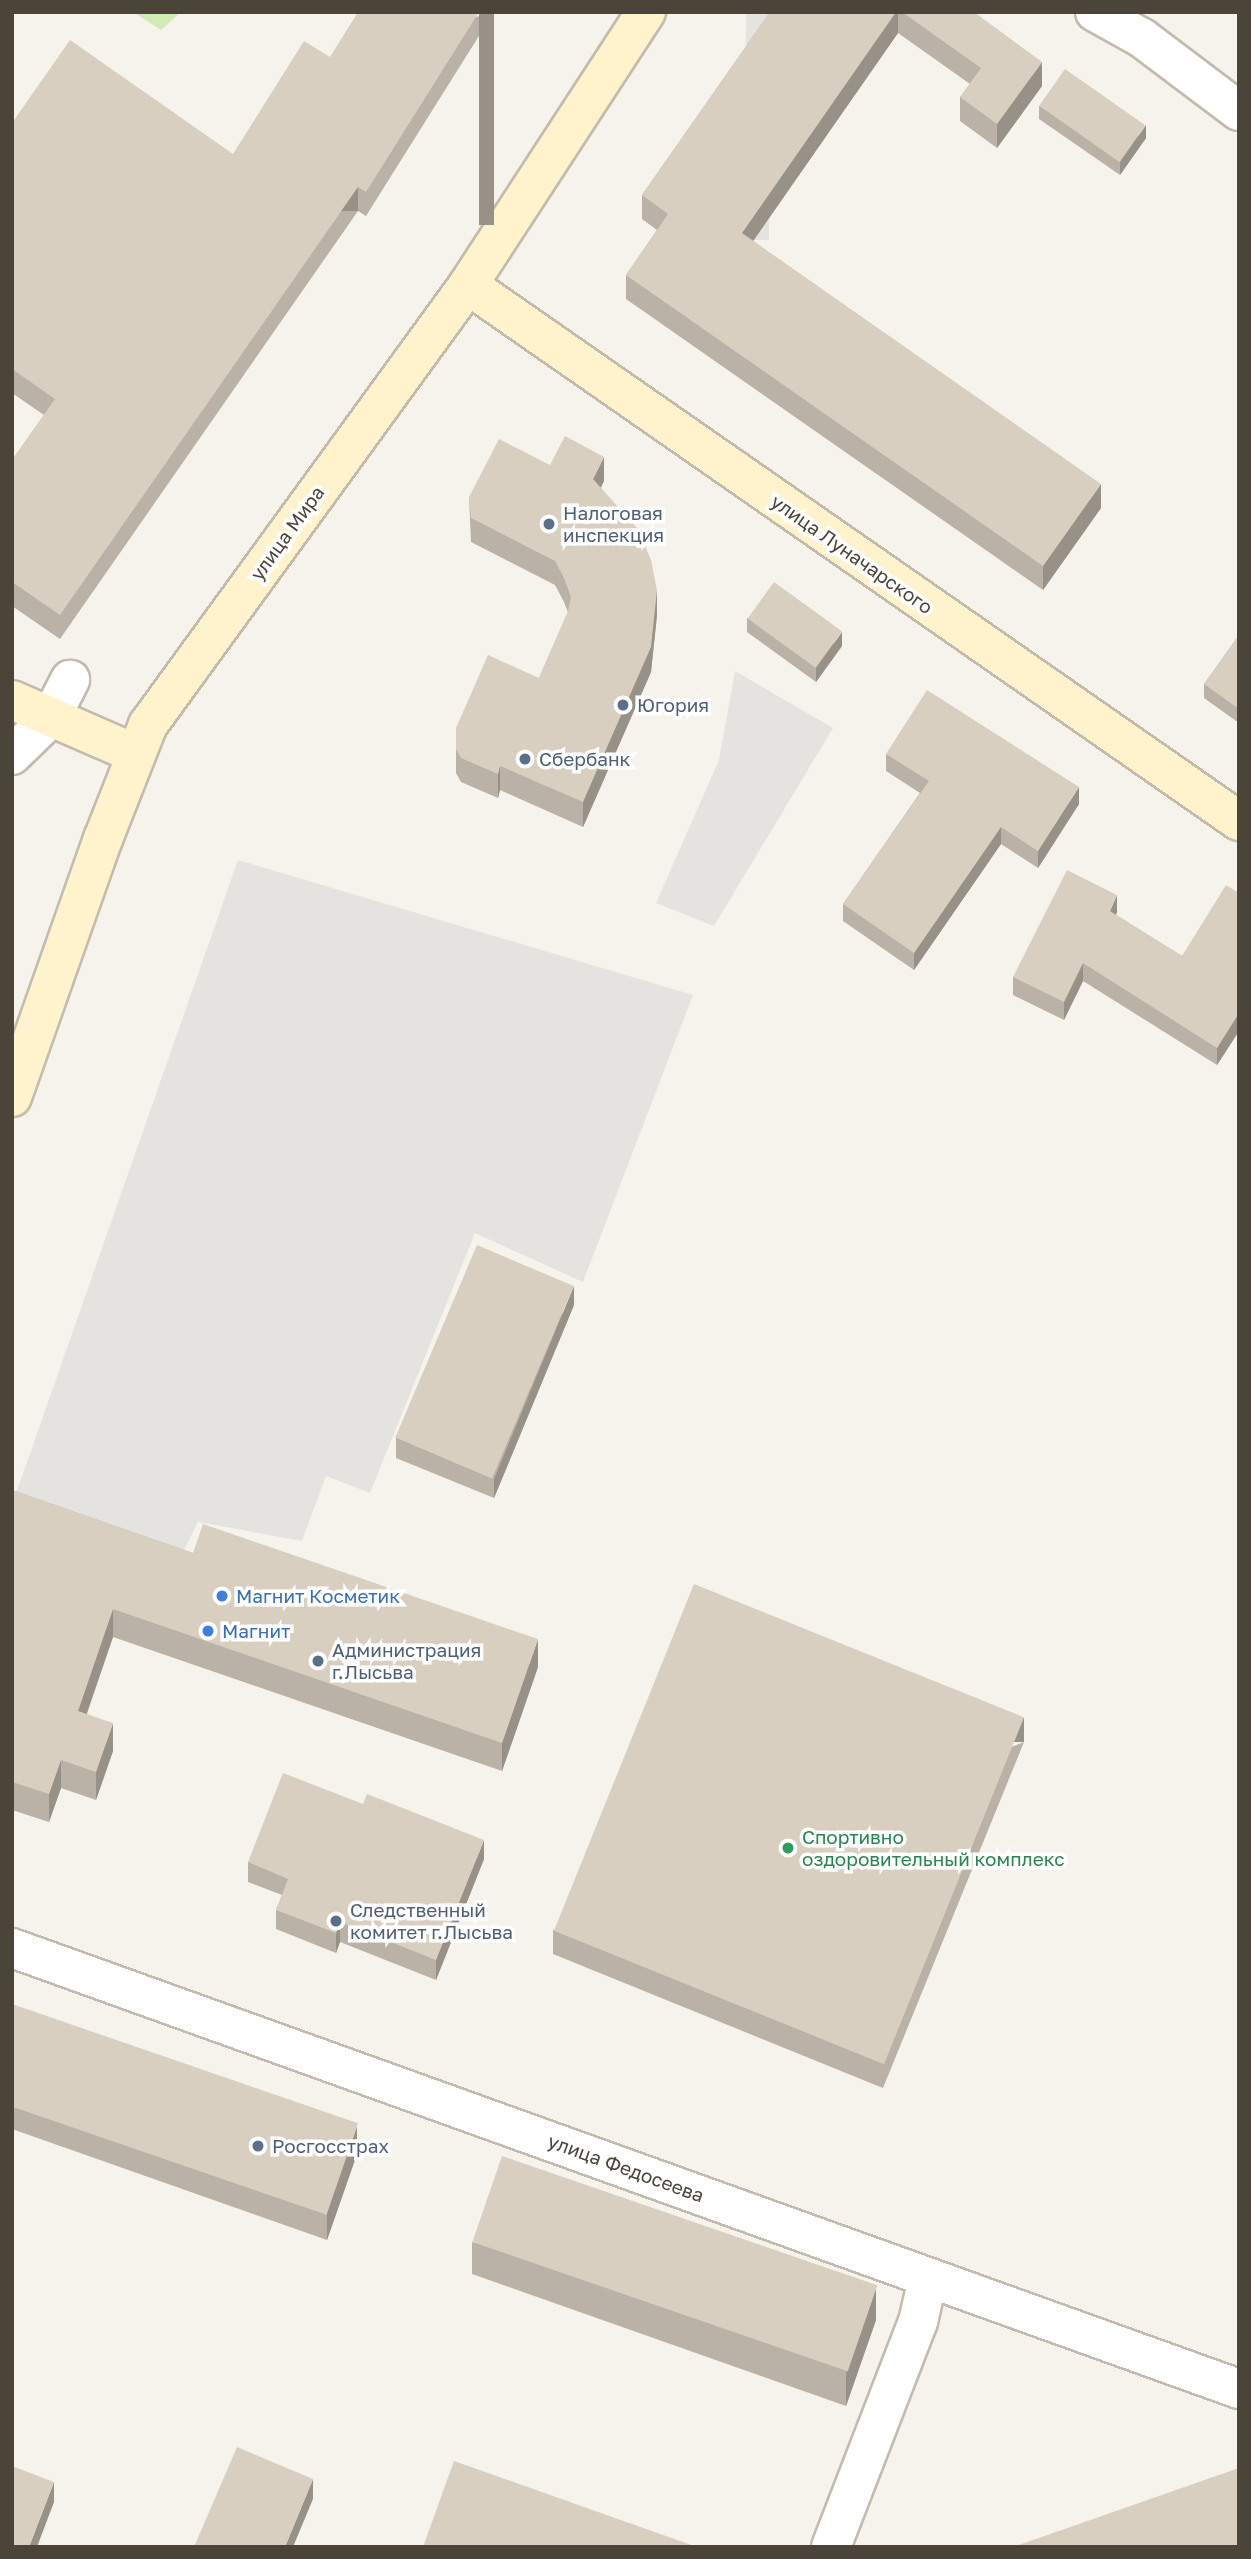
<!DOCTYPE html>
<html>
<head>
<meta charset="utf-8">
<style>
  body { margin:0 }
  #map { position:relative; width:1251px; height:2559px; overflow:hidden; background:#f6f3ec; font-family:"Golos Text",sans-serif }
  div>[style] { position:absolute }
  .green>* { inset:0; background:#d2eab5 }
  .parking>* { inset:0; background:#e5e3e0; transform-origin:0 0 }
  .roads { filter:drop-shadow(2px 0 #c2bbae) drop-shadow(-2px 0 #c2bbae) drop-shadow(0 2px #c2bbae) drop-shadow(0 -2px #c2bbae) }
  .street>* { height:38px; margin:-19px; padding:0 19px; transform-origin:19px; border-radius:19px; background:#fff }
  .secondary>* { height:38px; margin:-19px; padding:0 19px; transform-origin:19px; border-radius:19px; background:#fff3cd }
  .wall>* { inset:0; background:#bab2a6 }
  .shaded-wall>* { inset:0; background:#979187; transform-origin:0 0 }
  .building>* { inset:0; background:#d8cfc1; transform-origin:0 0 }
  .dots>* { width:19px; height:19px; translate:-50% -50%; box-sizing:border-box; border:4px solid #fff; border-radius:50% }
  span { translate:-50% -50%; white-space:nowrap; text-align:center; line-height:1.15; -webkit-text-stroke:7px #fff; paint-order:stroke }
  .service-label { font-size:19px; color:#4e5e75 }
  .left { translate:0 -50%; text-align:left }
  .street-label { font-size:19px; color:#4b4439 }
  .shop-label { font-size:19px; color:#366cbe }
  .leisure-label { font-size:19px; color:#27864d }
  .frame { position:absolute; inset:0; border:14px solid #4b4439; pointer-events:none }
</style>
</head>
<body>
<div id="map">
  <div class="green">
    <div style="clip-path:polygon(133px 12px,181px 12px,161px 30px)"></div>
  </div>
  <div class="parking">
    <div style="left:746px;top:12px;width:23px;height:228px"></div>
    <div style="clip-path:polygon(735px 671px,833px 728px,714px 926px,656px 903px,719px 760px)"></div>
    <div style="clip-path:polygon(238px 860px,693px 995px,583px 1282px,475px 1233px,370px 1493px,326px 1476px,302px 1541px,198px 1522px,175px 1568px,12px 1505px)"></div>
  </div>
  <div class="roads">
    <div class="street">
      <div style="left:1095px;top:12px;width:54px;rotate:29deg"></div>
      <div style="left:1142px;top:38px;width:121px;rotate:37deg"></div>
      <div style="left:12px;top:755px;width:54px;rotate:-44.3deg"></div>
      <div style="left:51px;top:717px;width:42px;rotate:-62.8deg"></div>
      <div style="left:12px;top:1948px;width:1304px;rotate:19.77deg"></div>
      <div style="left:831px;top:2547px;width:241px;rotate:-68.9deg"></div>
      <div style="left:918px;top:2322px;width:45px;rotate:-77.2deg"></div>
    </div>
    <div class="secondary">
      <div style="left:468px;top:285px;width:939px;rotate:34.81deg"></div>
      <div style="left:12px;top:700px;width:135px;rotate:23.5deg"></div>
      <div style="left:12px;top:1097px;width:274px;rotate:-70.6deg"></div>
      <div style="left:103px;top:839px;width:123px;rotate:-68.5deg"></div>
      <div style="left:148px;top:725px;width:544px;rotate:-53.97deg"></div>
      <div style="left:468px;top:285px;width:326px;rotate:-56.9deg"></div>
    </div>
  </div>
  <div class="wall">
    <div style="clip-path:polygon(494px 12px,366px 216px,358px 211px,60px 639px,12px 606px,12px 460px,44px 415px,12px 393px,12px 123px,233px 154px,330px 57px)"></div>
    <div style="clip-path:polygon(770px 12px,974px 12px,1042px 86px,997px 148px,960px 121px,960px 97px,970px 84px,898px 33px,753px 241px,1101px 508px,1043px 590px,626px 299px,626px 275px,657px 230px,642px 219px,642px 195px)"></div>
    <div style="clip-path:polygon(1039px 106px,1146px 138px,1120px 175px,1039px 119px)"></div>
    <div style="clip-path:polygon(550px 465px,604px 481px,601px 487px,657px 615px,651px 672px,583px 827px,500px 790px,498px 798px,461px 782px,456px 773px,456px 728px,539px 678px,568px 612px,564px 602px,555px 585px,471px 542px,469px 497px)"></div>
    <div style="clip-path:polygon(747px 618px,842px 646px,816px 682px,747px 632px)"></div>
    <div style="clip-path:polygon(1239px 635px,1239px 723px,1204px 698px,1204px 684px)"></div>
    <div style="clip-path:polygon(886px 754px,1079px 804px,1038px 868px,1001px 844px,914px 970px,843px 921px,843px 904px,920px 793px,886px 771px)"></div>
    <div style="clip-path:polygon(1239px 893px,1239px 1031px,1217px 1065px,1083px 981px,1064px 1020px,1013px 995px,1013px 977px,1117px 912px,1116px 915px,1182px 956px)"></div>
    <div style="clip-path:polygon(574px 1305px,494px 1498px,396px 1458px,396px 1438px)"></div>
    <div style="clip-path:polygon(12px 1490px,193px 1553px,538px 1667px,502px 1771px,113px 1637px,87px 1714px,113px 1751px,96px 1800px,61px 1788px,49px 1822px,12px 1810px)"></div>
    <div style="clip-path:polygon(1024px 1742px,883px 2088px,553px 1954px,553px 1930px)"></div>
    <div style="clip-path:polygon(484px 1859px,436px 1980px,340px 1942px,336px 1953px,276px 1929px,276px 1910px,282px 1895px,248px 1882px,248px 1862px)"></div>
    <div style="clip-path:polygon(12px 2004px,357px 2154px,327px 2240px,12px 2129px)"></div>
    <div style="clip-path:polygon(472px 2242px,876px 2320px,846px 2406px,472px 2274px)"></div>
  </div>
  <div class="shaded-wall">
    <div style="left:479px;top:12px;width:15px;height:213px"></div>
    <div style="clip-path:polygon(896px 12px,898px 12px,898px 33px,742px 257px,742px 233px)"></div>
    <div style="clip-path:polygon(1042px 62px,1042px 86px,997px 148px,997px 124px)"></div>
    <div style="clip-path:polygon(1146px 125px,1146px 138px,1120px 175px,1120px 162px)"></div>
    <div style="left:358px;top:187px;width:24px;height:522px;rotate:90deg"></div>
    <div style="clip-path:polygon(604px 457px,604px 481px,593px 503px,593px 479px)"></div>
    <div style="clip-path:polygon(1101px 484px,1101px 508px,1043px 590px,1043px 566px)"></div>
    <div style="clip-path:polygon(657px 590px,657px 615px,651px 672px,583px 827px,583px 802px)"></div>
    <div style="clip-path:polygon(842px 632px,842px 646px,816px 682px,816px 668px)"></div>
    <div style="clip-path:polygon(500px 766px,500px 790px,498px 798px,498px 774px)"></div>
    <div style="clip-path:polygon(1079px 787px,1079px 804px,1038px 868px,1038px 851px)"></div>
    <div style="clip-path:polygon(1001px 827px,1001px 844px,914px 970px,914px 953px)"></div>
    <div style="clip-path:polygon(1117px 895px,1117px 912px,1110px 928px,1110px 911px)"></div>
    <div style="clip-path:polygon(1083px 963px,1083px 981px,1064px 1020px,1064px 1002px)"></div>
    <div style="clip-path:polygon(1239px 1013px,1239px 1031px,1217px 1065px,1217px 1048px)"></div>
    <div style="clip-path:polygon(574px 1286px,574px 1305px,494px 1498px,494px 1479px)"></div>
    <div style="clip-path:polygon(113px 1609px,113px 1637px,78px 1738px,78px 1711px)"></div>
    <div style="clip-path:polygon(538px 1639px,538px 1667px,502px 1771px,502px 1743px)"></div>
    <div style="left:1024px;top:1718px;width:24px;height:374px;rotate:90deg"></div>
    <div style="clip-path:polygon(113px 1723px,113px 1751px,96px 1800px,96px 1772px)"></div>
    <div style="clip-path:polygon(61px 1760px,61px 1788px,49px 1822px,49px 1794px)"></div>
    <div style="clip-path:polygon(484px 1840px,484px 1859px,436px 1980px,436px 1960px)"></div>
    <div style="clip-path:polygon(340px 1922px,340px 1942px,336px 1953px,336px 1933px)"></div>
    <div style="clip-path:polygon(357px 2126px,357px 2154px,327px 2240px,327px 2213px)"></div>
    <div style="clip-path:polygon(876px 2288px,876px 2320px,846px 2406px,846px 2374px)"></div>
    <div style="clip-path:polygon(313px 2479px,313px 2499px,293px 2547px,285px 2547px)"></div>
    <div style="clip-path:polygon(54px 2482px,54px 2502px,37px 2547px,29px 2547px)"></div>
  </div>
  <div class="building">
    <div style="clip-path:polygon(358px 12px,479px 12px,366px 192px,358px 187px,60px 615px,12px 582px,12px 460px,55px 399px,12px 369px,12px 123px,70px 40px,233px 154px,304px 41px,330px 57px)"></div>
    <div style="clip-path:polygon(770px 12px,896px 12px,742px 233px,1101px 484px,1043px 566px,626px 275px,668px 214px,642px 195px)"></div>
    <div style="clip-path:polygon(902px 12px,974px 12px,1042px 62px,997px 124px,960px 97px,981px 68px)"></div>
    <div style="left:1065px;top:69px;width:98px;height:45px;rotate:35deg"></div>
    <div style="clip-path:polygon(565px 436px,604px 457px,593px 479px,638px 529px,651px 560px,657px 590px,651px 647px,583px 802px,500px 766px,498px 774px,461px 758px,456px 749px,456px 728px,488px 655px,539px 678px,568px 611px,571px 597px,564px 578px,555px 561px,471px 518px,469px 497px,499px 439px,550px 465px)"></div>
    <div style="left:774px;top:582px;width:84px;height:45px;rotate:36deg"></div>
    <div style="clip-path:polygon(1239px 635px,1239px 709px,1204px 684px)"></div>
    <div style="clip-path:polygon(927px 690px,1079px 787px,1038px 851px,1001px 827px,914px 953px,843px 904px,929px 781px,886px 754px)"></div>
    <div style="clip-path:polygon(1067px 870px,1117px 895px,1110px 911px,1182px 956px,1226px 885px,1239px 893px,1239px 1013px,1217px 1048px,1083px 963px,1064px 1002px,1013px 977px)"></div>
    <div style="left:477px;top:1245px;width:105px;height:209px;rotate:23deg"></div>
    <div style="clip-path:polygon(12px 1490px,193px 1553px,203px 1524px,538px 1639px,502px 1743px,113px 1609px,78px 1711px,113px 1723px,96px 1772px,61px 1760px,49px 1794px,12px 1782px)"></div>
    <div style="left:694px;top:1584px;width:356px;height:374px;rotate:22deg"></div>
    <div style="clip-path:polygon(283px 1773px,363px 1804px,367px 1794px,484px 1840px,436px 1960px,340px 1922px,336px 1933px,276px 1910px,288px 1879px,248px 1862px)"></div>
    <div style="left:12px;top:2004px;width:366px;height:97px;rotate:19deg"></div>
    <div style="left:502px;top:2156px;width:397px;height:91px;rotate:19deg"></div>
    <div style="clip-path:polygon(237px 2447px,313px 2479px,285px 2547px,194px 2547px)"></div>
    <div style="clip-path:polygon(454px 2461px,697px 2547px,423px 2547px)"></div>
    <div style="clip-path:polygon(12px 2466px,54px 2482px,29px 2547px,12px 2547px)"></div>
    <div style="clip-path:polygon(1239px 2468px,1239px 2547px,1013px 2547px)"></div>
  </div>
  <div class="dots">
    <div style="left:549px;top:524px;background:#5c6f8a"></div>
    <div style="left:623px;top:705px;background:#5c6f8a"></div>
    <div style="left:525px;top:759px;background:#5c6f8a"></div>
    <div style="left:222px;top:1596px;background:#3f7fe0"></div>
    <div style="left:208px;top:1631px;background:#3f7fe0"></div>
    <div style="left:318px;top:1661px;background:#5c6f8a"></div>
    <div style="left:788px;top:1848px;background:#2e9e5b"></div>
    <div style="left:336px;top:1921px;background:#5c6f8a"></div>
    <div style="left:258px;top:2146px;background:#5c6f8a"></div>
  </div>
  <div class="service-label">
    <span class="left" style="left:563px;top:524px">Налоговая<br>инспекция</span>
    <span class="left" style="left:637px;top:705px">Югория</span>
    <span class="left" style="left:539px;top:759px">Сбербанк</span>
    <span class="left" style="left:332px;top:1661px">Администрация<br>г.Лысьва</span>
    <span class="left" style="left:350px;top:1921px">Следственный<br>комитет г.Лысьва</span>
    <span class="left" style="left:272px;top:2146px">Росгосстрах</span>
  </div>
  <div class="street-label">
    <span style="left:287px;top:533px;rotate:-54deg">улица Мира</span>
    <span style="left:852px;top:554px;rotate:35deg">улица Луначарского</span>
    <span style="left:626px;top:2168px;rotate:20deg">улица Федосеева</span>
  </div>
  <div class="shop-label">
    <span class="left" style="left:236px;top:1596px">Магнит Косметик</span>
    <span class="left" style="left:222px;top:1631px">Магнит</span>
  </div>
  <div class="leisure-label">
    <span class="left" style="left:802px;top:1848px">Спортивно<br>оздоровительный комплекс</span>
  </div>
  <div class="frame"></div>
</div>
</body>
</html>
